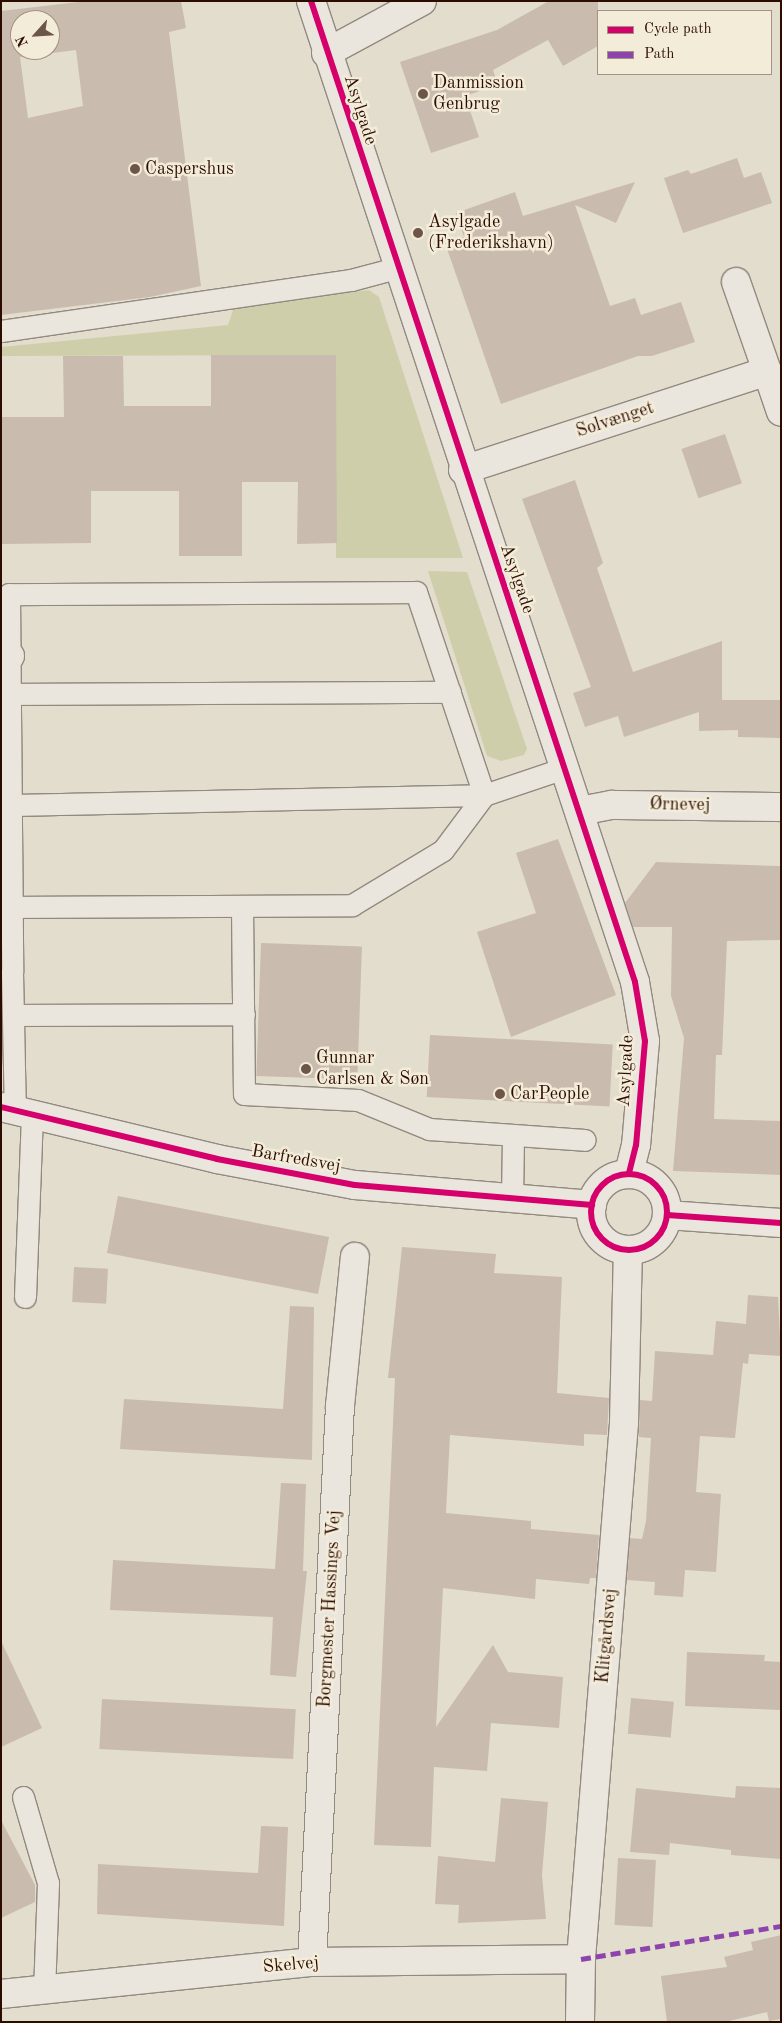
<!DOCTYPE html>
<html>
<head>
<meta charset="utf-8">
<style>
  body { margin:0 }
  #map { position:relative; width:782px; height:2023px; overflow:hidden; background:#e3ddcd; font-family:"Old Standard TT",serif }
  div>[style] { position:absolute }
  .green>* { inset:0; background:#cfceab }
  .building>* { inset:0; background:#cabbaf; transform-origin:0 0 }
  .roads { filter:drop-shadow(1px 0 #92897f) drop-shadow(-1px 0 #92897f) drop-shadow(0 1px #92897f) drop-shadow(0 -1px #92897f) }
  .service>* { height:21px; margin:-10.5px; padding:0 10.5px; transform-origin:10.5px; border-radius:10.5px; background:#eae6de }
  .minor>* { height:28px; margin:-14px; padding:0 14px; transform-origin:14px; border-radius:14px; background:#eae6de }
  .tertiary>* { height:28px; margin:-14px; padding:0 14px; transform-origin:14px; border-radius:14px; background:#eae6de }
  .tertiary>.ring { margin:-14px; padding:0; box-sizing:content-box; background:none; border:28px solid #eae6de; border-radius:50% }
  .quiet>* { height:5px; margin-top:-2.5px; transform-origin:0; background:repeating-linear-gradient(90deg,#8e44ad 0 10px,transparent 0 15px) }
  .cycleway>* { height:6px; margin:-3px; padding:0 3px; transform-origin:3px; border-radius:3px; background:#d6006c }
  .cycleway>.ring { margin:-3px; padding:0; box-sizing:content-box; background:none; border:6px solid #d6006c; border-radius:50% }
  .dots>* { width:14px; height:14px; translate:-50% -50%; box-sizing:border-box; border:2px solid #f3ecd9; border-radius:50% }
  span { translate:-50% -50%; white-space:nowrap; text-align:center; line-height:1.15; -webkit-text-stroke:5px #f3ecd9; paint-order:stroke }
  .poi-label { font-size:18px; color:#2d0c00 }
  .left { translate:0 -50%; text-align:left }
  .street-label { font-size:18px; color:#2d0c00 }
  .frame { position:absolute; inset:0; border:2px solid #2d0c00; pointer-events:none }
  .legend { position:absolute; left:597px; top:10px; width:175px; height:65px; box-sizing:border-box; background:#f3ecd9; border:1px solid #a49282; margin:0; padding:6px 9px; list-style:none; font-size:15px; color:#2d0c00 }
  .legend li { display:flex; align-items:center; gap:10px; height:25px }
  .legend b { width:25px; border:1px solid #a49282 }
  .north { position:absolute; left:10px; top:10px; width:50px; height:50px; box-sizing:border-box; background:#f3ecd9; border:1px solid #a49282; border-radius:50%; rotate:244deg; font-size:14px; font-weight:700; line-height:20px; text-align:center; color:#2d0c00 }
  .north::after { content:''; display:block; margin:auto; width:18px; height:22px; background:#6d5548; clip-path:polygon(50% 0,100% 100%,50% 72%,0 100%) }
</style>
</head>
<body>
<div id="map">
  <div class="green">
    <div style="clip-path:polygon(369px 290px,379px 297px,463px 558px,336px 558px,336px 355px,1px 356px,1px 347px,228px 325px,234px 307px)"></div>
    <div style="clip-path:polygon(428px 571px,467px 572px,527px 749px,524px 755px,501px 761px,487px 756px)"></div>
  </div>
  <div class="building">
    <div style="clip-path:polygon(evenodd,87px 1px,181px 1px,186px 28px,169px 32px,201px 286px,150px 297px,1px 315px,1px 11px,87px 1px,20px 20px,50px 20px,50px 50px,20px 50px,20px 20px,87px 1px,76px 50px,83px 106px,28px 118px,20px 57px,76px 50px)"></div>
    <div style="clip-path:polygon(549px 1px,598px 1px,598px 46px,563px 66px,548px 40px,493px 70px,498px 85px,465px 96px,479px 137px,431px 153px,400px 62px,497px 30px)"></div>
    <div style="clip-path:polygon(737px 158px,744px 178px,761px 172px,772px 203px,683px 233px,664px 178px,688px 170px,691px 174px)"></div>
    <div style="clip-path:polygon(635px 182px,616px 223px,575px 205px,610px 306px,635px 298px,641px 315px,681px 302px,695px 342px,652px 356px,638px 356px,501px 404px,445px 243px,464px 237px,456px 213px,515px 192px,523px 216px)"></div>
    <div style="clip-path:polygon(211px 355px,336px 355px,337px 543px,297px 544px,298px 482px,242px 482px,242px 556px,179px 556px,179px 491px,91px 491px,91px 543px,1px 544px,1px 417px,64px 417px,63px 356px,123px 356px,124px 406px,211px 406px)"></div>
    <div style="left:725px;top:434px;width:52px;height:46px;rotate:71deg"></div>
    <div style="clip-path:polygon(575px 480px,603px 563px,597px 568px,633px 672px,722px 641px,722px 700px,781px 700px,781px 738px,738px 737px,738px 730px,699px 731px,699px 712px,624px 737px,618px 716px,585px 727px,573px 693px,591px 687px,522px 499px)"></div>
    <div style="clip-path:polygon(558px 839px,616px 995px,511px 1037px,477px 932px,536px 913px,516px 853px)"></div>
    <div style="clip-path:polygon(656px 862px,781px 866px,781px 940px,727px 941px,722px 1055px,716px 1055px,714px 1119px,781px 1121px,781px 1175px,673px 1171px,684px 1038px,671px 996px,672px 927px,633px 927px,625px 903px)"></div>
    <div style="left:261px;top:943px;width:101px;height:133px;rotate:2deg"></div>
    <div style="left:430px;top:1035px;width:183px;height:62px;rotate:3deg"></div>
    <div style="left:118px;top:1196px;width:215px;height:58px;rotate:11deg"></div>
    <div style="clip-path:polygon(402px 1247px,496px 1254px,494px 1273px,562px 1277px,557px 1393px,609px 1398px,607px 1435px,584px 1434px,584px 1446px,450px 1435px,446px 1513px,531px 1521px,531px 1529px,599px 1535px,596px 1578px,590px 1578px,589px 1584px,536px 1579px,535px 1599px,443px 1588px,436px 1727px,493px 1645px,508px 1672px,563px 1677px,559px 1728px,491px 1723px,487px 1771px,434px 1767px,431px 1847px,374px 1845px,395px 1378px,388px 1378px)"></div>
    <div style="left:74px;top:1267px;width:34px;height:35px;rotate:3deg"></div>
    <div style="clip-path:polygon(748px 1295px,778px 1297px,781px 1356px,749px 1354px,748px 1364px,743px 1363px,735px 1438px,700px 1436px,696px 1492px,721px 1494px,716px 1572px,685px 1570px,683px 1597px,654px 1595px,655px 1582px,627px 1580px,630px 1538px,642px 1539px,646px 1521px,651px 1438px,639px 1437px,640px 1400px,652px 1401px,655px 1351px,713px 1355px,716px 1321px,746px 1324px)"></div>
    <div style="clip-path:polygon(290px 1306px,314px 1307px,312px 1460px,120px 1449px,124px 1399px,283px 1409px)"></div>
    <div style="clip-path:polygon(281px 1483px,306px 1484px,303px 1571px,307px 1571px,296px 1677px,270px 1675px,273px 1617px,110px 1610px,113px 1560px,275px 1569px)"></div>
    <div style="clip-path:polygon(1px 1641px,42px 1728px,1px 1747px)"></div>
    <div style="clip-path:polygon(687px 1652px,765px 1655px,764px 1661px,781px 1662px,781px 1710px,685px 1706px)"></div>
    <div style="left:631px;top:1698px;width:43px;height:36px;rotate:5deg"></div>
    <div style="left:102px;top:1699px;width:194px;height:50px;rotate:3deg"></div>
    <div style="clip-path:polygon(736px 1786px,781px 1788px,781px 1859px,731px 1855px,731px 1850px,670px 1843px,669px 1855px,630px 1852px,636px 1788px,735px 1798px)"></div>
    <div style="clip-path:polygon(501px 1798px,548px 1802px,542px 1875px,546px 1919px,458px 1923px,459px 1905px,435px 1904px,438px 1856px,495px 1862px)"></div>
    <div style="clip-path:polygon(1px 1820px,35px 1885px,35px 1902px,1px 1918px)"></div>
    <div style="clip-path:polygon(261px 1826px,288px 1827px,284px 1926px,97px 1914px,98px 1864px,258px 1873px)"></div>
    <div style="left:618px;top:1858px;width:38px;height:67px;rotate:3deg"></div>
    <div style="clip-path:polygon(781px 1935px,781px 2019px,769px 2021px,767px 2012px,725px 2022px,667px 2022px,661px 1976px,727px 1967px,724px 1957px,753px 1950px,751px 1942px)"></div>
  </div>
  <div class="roads">
    <div class="service">
      <div style="left:1px;top:331px;width:354px;rotate:-8.3deg"></div>
      <div style="left:351px;top:280px;width:47px;rotate:-14.9deg"></div>
      <div style="left:10px;top:694px;width:440px;rotate:-0.3deg"></div>
      <div style="left:11px;top:805px;width:473px;rotate:-1.2deg"></div>
      <div style="left:484px;top:795px;width:84px;rotate:-18.6deg"></div>
      <div style="left:242px;top:906px;width:188px;rotate:89.4deg"></div>
      <div style="left:244px;top:1094px;width:114px;rotate:3deg"></div>
      <div style="left:358px;top:1100px;width:77px;rotate:22.2deg"></div>
      <div style="left:429px;top:1129px;width:156px;rotate:4deg"></div>
      <div style="left:12px;top:907px;width:340px;rotate:-0.3deg"></div>
      <div style="left:352px;top:905px;width:106px;rotate:-31.1deg"></div>
      <div style="left:443px;top:850px;width:69px;rotate:-53.3deg"></div>
      <div style="left:484px;top:795px;width:214px;rotate:-108.5deg"></div>
      <div style="left:416px;top:592px;width:407px;rotate:179.7deg"></div>
      <div style="left:9px;top:594px;width:378px;rotate:89.5deg"></div>
      <div style="left:12px;top:972px;width:138px;rotate:88.8deg"></div>
      <div style="left:13px;top:1015px;width:231px;rotate:-0.2deg"></div>
      <div style="left:512px;top:1200px;width:65px;rotate:-89.1deg"></div>
      <div style="left:25px;top:1297px;width:183px;rotate:-87.8deg"></div>
      <div style="left:23px;top:1797px;width:90px;rotate:73.8deg"></div>
      <div style="left:48px;top:1883px;width:107px;rotate:92.1deg"></div>
    </div>
    <div class="minor">
      <div style="left:311px;top:1px;width:1033px;rotate:71.72deg"></div>
      <div style="left:635px;top:982px;width:60px;rotate:80.4deg"></div>
      <div style="left:645px;top:1041px;width:104px;rotate:94.9deg"></div>
      <div style="left:636px;top:1145px;width:30px;rotate:104deg"></div>
      <div style="left:326px;top:53px;width:109px;rotate:-28.4deg"></div>
      <div style="left:736px;top:282px;width:94px;rotate:70.8deg"></div>
      <div style="left:463px;top:470px;width:320px;rotate:-18deg"></div>
      <div style="left:767px;top:371px;width:43px;rotate:71.1deg"></div>
      <div style="left:1px;top:656px;width:9px"></div>
      <div style="left:580px;top:811px;width:33px;rotate:-11deg"></div>
      <div style="left:612px;top:805px;width:169px;rotate:0.7deg"></div>
      <div style="left:312px;top:1962px;width:557px;rotate:-87.12deg"></div>
      <div style="left:340px;top:1406px;width:150px;rotate:-84.3deg"></div>
      <div style="left:1px;top:1994px;width:313px;rotate:-5.9deg"></div>
      <div style="left:312px;top:1962px;width:269px;rotate:-0.6deg"></div>
      <div style="left:580px;top:2022px;width:63px;rotate:-89.1deg"></div>
      <div style="left:581px;top:1959px;width:538px;rotate:-85.41deg"></div>
      <div style="left:624px;top:1423px;width:172px;rotate:-88.7deg"></div>
    </div>
    <div class="tertiary">
      <div style="left:1px;top:1107px;width:222px;rotate:13.5deg"></div>
      <div style="left:217px;top:1159px;width:140px;rotate:10.7deg"></div>
      <div style="left:355px;top:1185px;width:238px;rotate:4.8deg"></div>
      <div class="ring" style="left:591px;top:1174px;width:48px;height:48px"></div>
      <div style="left:667px;top:1215px;width:114px;rotate:4deg"></div>
    </div>
  </div>
  <div class="quiet">
    <div style="left:581px;top:1959px;width:203px;rotate:-9.4deg"></div>
  </div>
  <div class="cycleway">
    <div style="left:311px;top:1px;width:1033px;rotate:71.72deg"></div>
    <div style="left:635px;top:982px;width:60px;rotate:80.4deg"></div>
    <div style="left:645px;top:1041px;width:104px;rotate:94.9deg"></div>
    <div style="left:636px;top:1145px;width:30px;rotate:104deg"></div>
    <div style="left:1px;top:1107px;width:222px;rotate:13.5deg"></div>
    <div style="left:217px;top:1159px;width:140px;rotate:10.7deg"></div>
    <div style="left:355px;top:1185px;width:238px;rotate:4.8deg"></div>
    <div class="ring" style="left:591px;top:1174px;width:70px;height:70px"></div>
    <div style="left:667px;top:1215px;width:114px;rotate:4deg"></div>
  </div>
  <div class="dots">
    <div style="left:423px;top:94px;background:#6d5548"></div>
    <div style="left:135px;top:169px;background:#6d5548"></div>
    <div style="left:418px;top:233px;background:#6d5548"></div>
    <div style="left:306px;top:1069px;background:#6d5548"></div>
    <div style="left:500px;top:1094px;background:#6d5548"></div>
  </div>
  <div class="poi-label">
    <span class="left" style="left:433px;top:94px">Danmission<br>Genbrug</span>
    <span class="left" style="left:145px;top:169px">Caspershus</span>
    <span class="left" style="left:428px;top:233px">Asylgade<br>(Frederikshavn)</span>
    <span class="left" style="left:316px;top:1069px">Gunnar<br>Carlsen &amp; Søn</span>
    <span class="left" style="left:510px;top:1094px">CarPeople</span>
  </div>
  <div class="street-label">
    <span style="left:360px;top:110px;rotate:72deg">Asylgade</span>
    <span style="left:615px;top:420px;rotate:-18deg">Solvænget</span>
    <span style="left:517px;top:579px;rotate:71deg">Asylgade</span>
    <span style="left:680px;top:805px;rotate:1deg">Ørnevej</span>
    <span style="left:626px;top:1071px;rotate:-87deg">Asylgade</span>
    <span style="left:296px;top:1159px;rotate:10deg">Barfredsvej</span>
    <span style="left:330px;top:1609px;rotate:-87deg">Borgmester Hassings Vej</span>
    <span style="left:607px;top:1636px;rotate:-85deg">Klitgårdsvej</span>
    <span style="left:291px;top:1965px;rotate:-5deg">Skelvej</span>
  </div>
  <div class="frame"></div>
  <ul class="legend">
  <li><b style="height:6px;background:#d6006c"></b>Cycle path</li>
  <li><b style="height:6px;background:#8e44ad"></b>Path</li>
  </ul>
  <div class="north">N</div>
</div>
</body>
</html>
